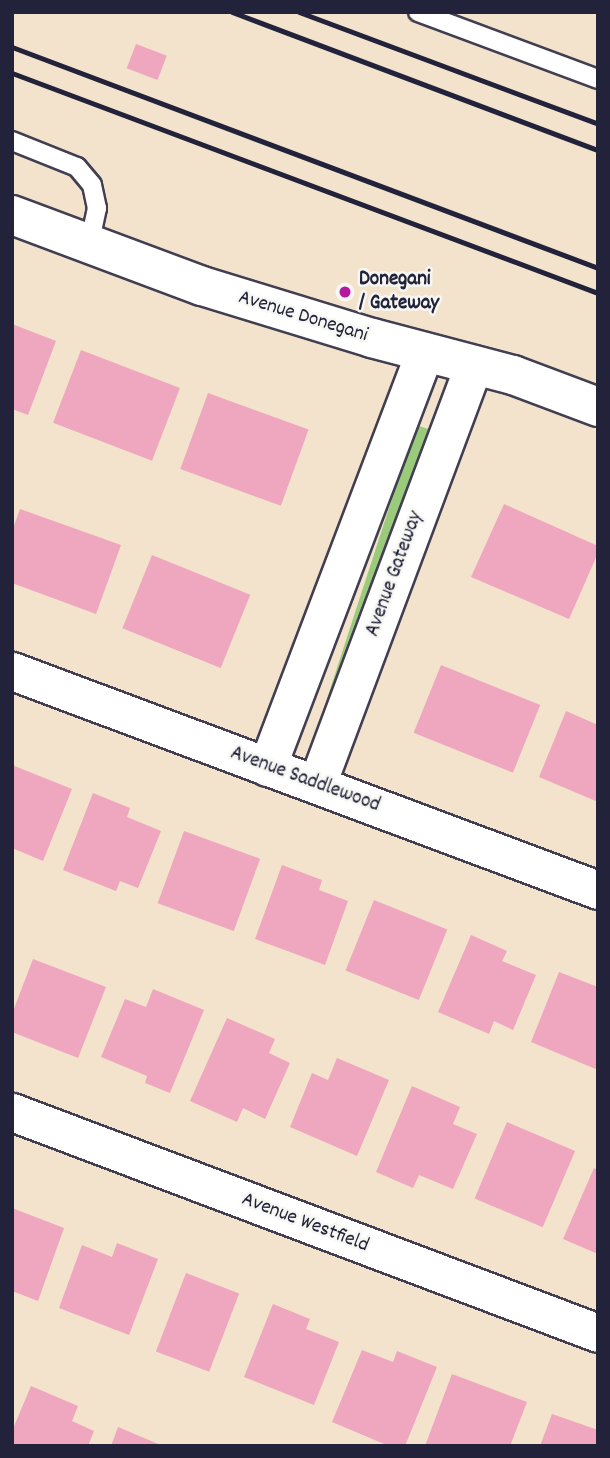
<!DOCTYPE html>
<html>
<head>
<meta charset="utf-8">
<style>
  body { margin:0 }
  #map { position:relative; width:610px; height:1458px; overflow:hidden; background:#f3e3cc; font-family:Dekko,sans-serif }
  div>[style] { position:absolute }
  .green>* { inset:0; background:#9acb7a; transform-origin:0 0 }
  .building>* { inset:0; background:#eea7be; transform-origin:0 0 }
  .roads { filter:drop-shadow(2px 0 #413f51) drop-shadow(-2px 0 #413f51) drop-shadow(0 2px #413f51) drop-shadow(0 -2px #413f51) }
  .lane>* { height:18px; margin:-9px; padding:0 9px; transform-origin:9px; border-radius:9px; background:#fff }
  .street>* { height:37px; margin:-18.5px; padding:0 18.5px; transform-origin:18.5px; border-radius:18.5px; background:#fff }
  .secondary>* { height:38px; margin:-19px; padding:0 19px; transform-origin:19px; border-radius:19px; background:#fff }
  .rail>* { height:5px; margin:-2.5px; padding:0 2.5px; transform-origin:2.5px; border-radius:2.5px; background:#22223b }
  .dots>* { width:19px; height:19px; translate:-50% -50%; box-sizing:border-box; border:4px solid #f6f6f2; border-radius:50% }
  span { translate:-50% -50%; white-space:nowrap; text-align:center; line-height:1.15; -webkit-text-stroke:5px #f6f6f2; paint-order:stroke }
  .poi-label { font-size:21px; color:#22223b; font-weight:700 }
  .left { translate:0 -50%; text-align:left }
  .street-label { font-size:21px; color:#22223b }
  .frame { position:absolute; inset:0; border:14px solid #22223b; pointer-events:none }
</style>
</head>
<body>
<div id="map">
  <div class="green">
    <div style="left:416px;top:425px;width:13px;height:304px;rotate:18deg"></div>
  </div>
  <div class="building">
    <div style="left:136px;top:44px;width:33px;height:26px;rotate:21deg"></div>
    <div style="clip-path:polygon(12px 324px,56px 341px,28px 415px,12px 409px)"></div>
    <div style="left:81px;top:350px;width:106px;height:78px;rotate:21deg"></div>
    <div style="left:208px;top:393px;width:107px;height:81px;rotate:20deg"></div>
    <div style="clip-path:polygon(504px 504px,598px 546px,598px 553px,569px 619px,471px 577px)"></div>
    <div style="clip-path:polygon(20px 509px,121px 545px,96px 614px,12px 583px,12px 531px)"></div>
    <div style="left:152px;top:555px;width:106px;height:79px;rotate:22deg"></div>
    <div style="left:441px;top:665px;width:107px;height:73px;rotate:22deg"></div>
    <div style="clip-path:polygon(566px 711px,598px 725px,598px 802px,539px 777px)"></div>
    <div style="clip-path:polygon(12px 765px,72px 789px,43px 861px,12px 848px)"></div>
    <div style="clip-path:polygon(93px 793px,130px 808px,127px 817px,161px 831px,138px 888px,120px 881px,116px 891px,63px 870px)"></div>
    <div style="left:184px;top:831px;width:81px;height:77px;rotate:20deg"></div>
    <div style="clip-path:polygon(282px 865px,322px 880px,319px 890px,348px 901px,325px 965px,255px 939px)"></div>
    <div style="left:374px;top:900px;width:79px;height:76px;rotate:22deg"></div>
    <div style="clip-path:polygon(471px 935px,507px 951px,502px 961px,536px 975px,513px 1030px,494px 1021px,489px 1034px,438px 1012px)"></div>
    <div style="clip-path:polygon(33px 959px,106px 987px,78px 1058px,12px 1032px,12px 1014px)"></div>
    <div style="clip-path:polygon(559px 972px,598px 987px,598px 1070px,531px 1042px)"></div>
    <div style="clip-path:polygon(153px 989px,204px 1010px,170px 1093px,145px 1083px,147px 1076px,101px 1057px,125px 999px,146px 1007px)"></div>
    <div style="clip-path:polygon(227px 1018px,275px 1039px,269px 1053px,290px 1063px,265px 1119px,243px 1108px,237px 1122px,190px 1101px)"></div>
    <div style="clip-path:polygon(337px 1058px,389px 1080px,357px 1156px,290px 1127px,312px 1073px,328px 1080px)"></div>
    <div style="clip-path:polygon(412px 1086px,460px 1107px,453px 1124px,477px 1134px,453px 1189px,419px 1175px,413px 1188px,376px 1172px)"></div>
    <div style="left:507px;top:1122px;width:74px;height:83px;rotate:23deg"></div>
    <div style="clip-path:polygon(594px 1168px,598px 1170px,598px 1254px,563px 1239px)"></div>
    <div style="clip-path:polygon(12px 1208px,64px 1228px,38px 1301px,12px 1291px)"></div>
    <div style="clip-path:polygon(117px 1243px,158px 1259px,129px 1335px,59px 1308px,82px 1245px,112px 1257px)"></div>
    <div style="left:186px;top:1273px;width:57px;height:84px;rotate:21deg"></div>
    <div style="clip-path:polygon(273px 1304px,310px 1319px,306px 1329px,339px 1342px,314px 1405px,244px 1377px)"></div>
    <div style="clip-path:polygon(362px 1350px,393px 1362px,397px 1351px,437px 1367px,405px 1446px,389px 1446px,332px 1422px)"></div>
    <div style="clip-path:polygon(452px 1374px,527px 1402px,510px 1446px,425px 1446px)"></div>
    <div style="clip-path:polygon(31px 1386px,78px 1406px,72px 1421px,94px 1431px,88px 1446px,12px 1446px,12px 1431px)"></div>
    <div style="clip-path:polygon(552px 1414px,598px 1430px,598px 1446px,540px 1446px)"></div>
    <div style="clip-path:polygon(118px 1427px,163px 1446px,111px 1446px)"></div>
  </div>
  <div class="roads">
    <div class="lane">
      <div style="left:418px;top:12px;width:192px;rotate:20.4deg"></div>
      <div style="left:12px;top:141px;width:70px;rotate:21.8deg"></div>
      <div style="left:77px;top:167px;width:23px;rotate:50deg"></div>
      <div style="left:92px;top:185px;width:24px;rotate:78deg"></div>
      <div style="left:97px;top:208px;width:38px;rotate:102deg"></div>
    </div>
    <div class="street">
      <div style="left:12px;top:671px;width:626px;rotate:20.49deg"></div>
      <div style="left:267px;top:767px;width:444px;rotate:-69.2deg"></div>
      <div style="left:317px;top:784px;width:448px;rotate:-69.5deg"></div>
      <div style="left:12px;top:1112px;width:626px;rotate:20.66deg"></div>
    </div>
    <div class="secondary">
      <div style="left:12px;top:215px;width:203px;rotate:20.5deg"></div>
      <div style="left:202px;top:286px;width:178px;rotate:17deg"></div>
      <div style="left:372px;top:338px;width:146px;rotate:14.7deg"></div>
      <div style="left:513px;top:375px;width:91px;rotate:20.6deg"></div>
    </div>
  </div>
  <div class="rail">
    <div style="left:232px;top:12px;width:391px;rotate:20.7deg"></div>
    <div style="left:299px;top:12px;width:319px;rotate:20.5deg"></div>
    <div style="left:12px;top:47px;width:626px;rotate:20.66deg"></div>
    <div style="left:12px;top:73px;width:626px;rotate:20.58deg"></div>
  </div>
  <div class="dots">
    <div style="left:345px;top:292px;background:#b5179e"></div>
  </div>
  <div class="poi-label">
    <span class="left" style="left:359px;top:292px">Donegani<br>/ Gateway</span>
  </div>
  <div class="street-label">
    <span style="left:303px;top:317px;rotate:17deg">Avenue Donegani</span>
    <span style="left:395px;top:574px;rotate:-70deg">Avenue Gateway</span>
    <span style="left:305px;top:780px;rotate:20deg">Avenue Saddlewood</span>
    <span style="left:305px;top:1223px;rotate:21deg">Avenue Westfield</span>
  </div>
  <div class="frame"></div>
</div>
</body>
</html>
